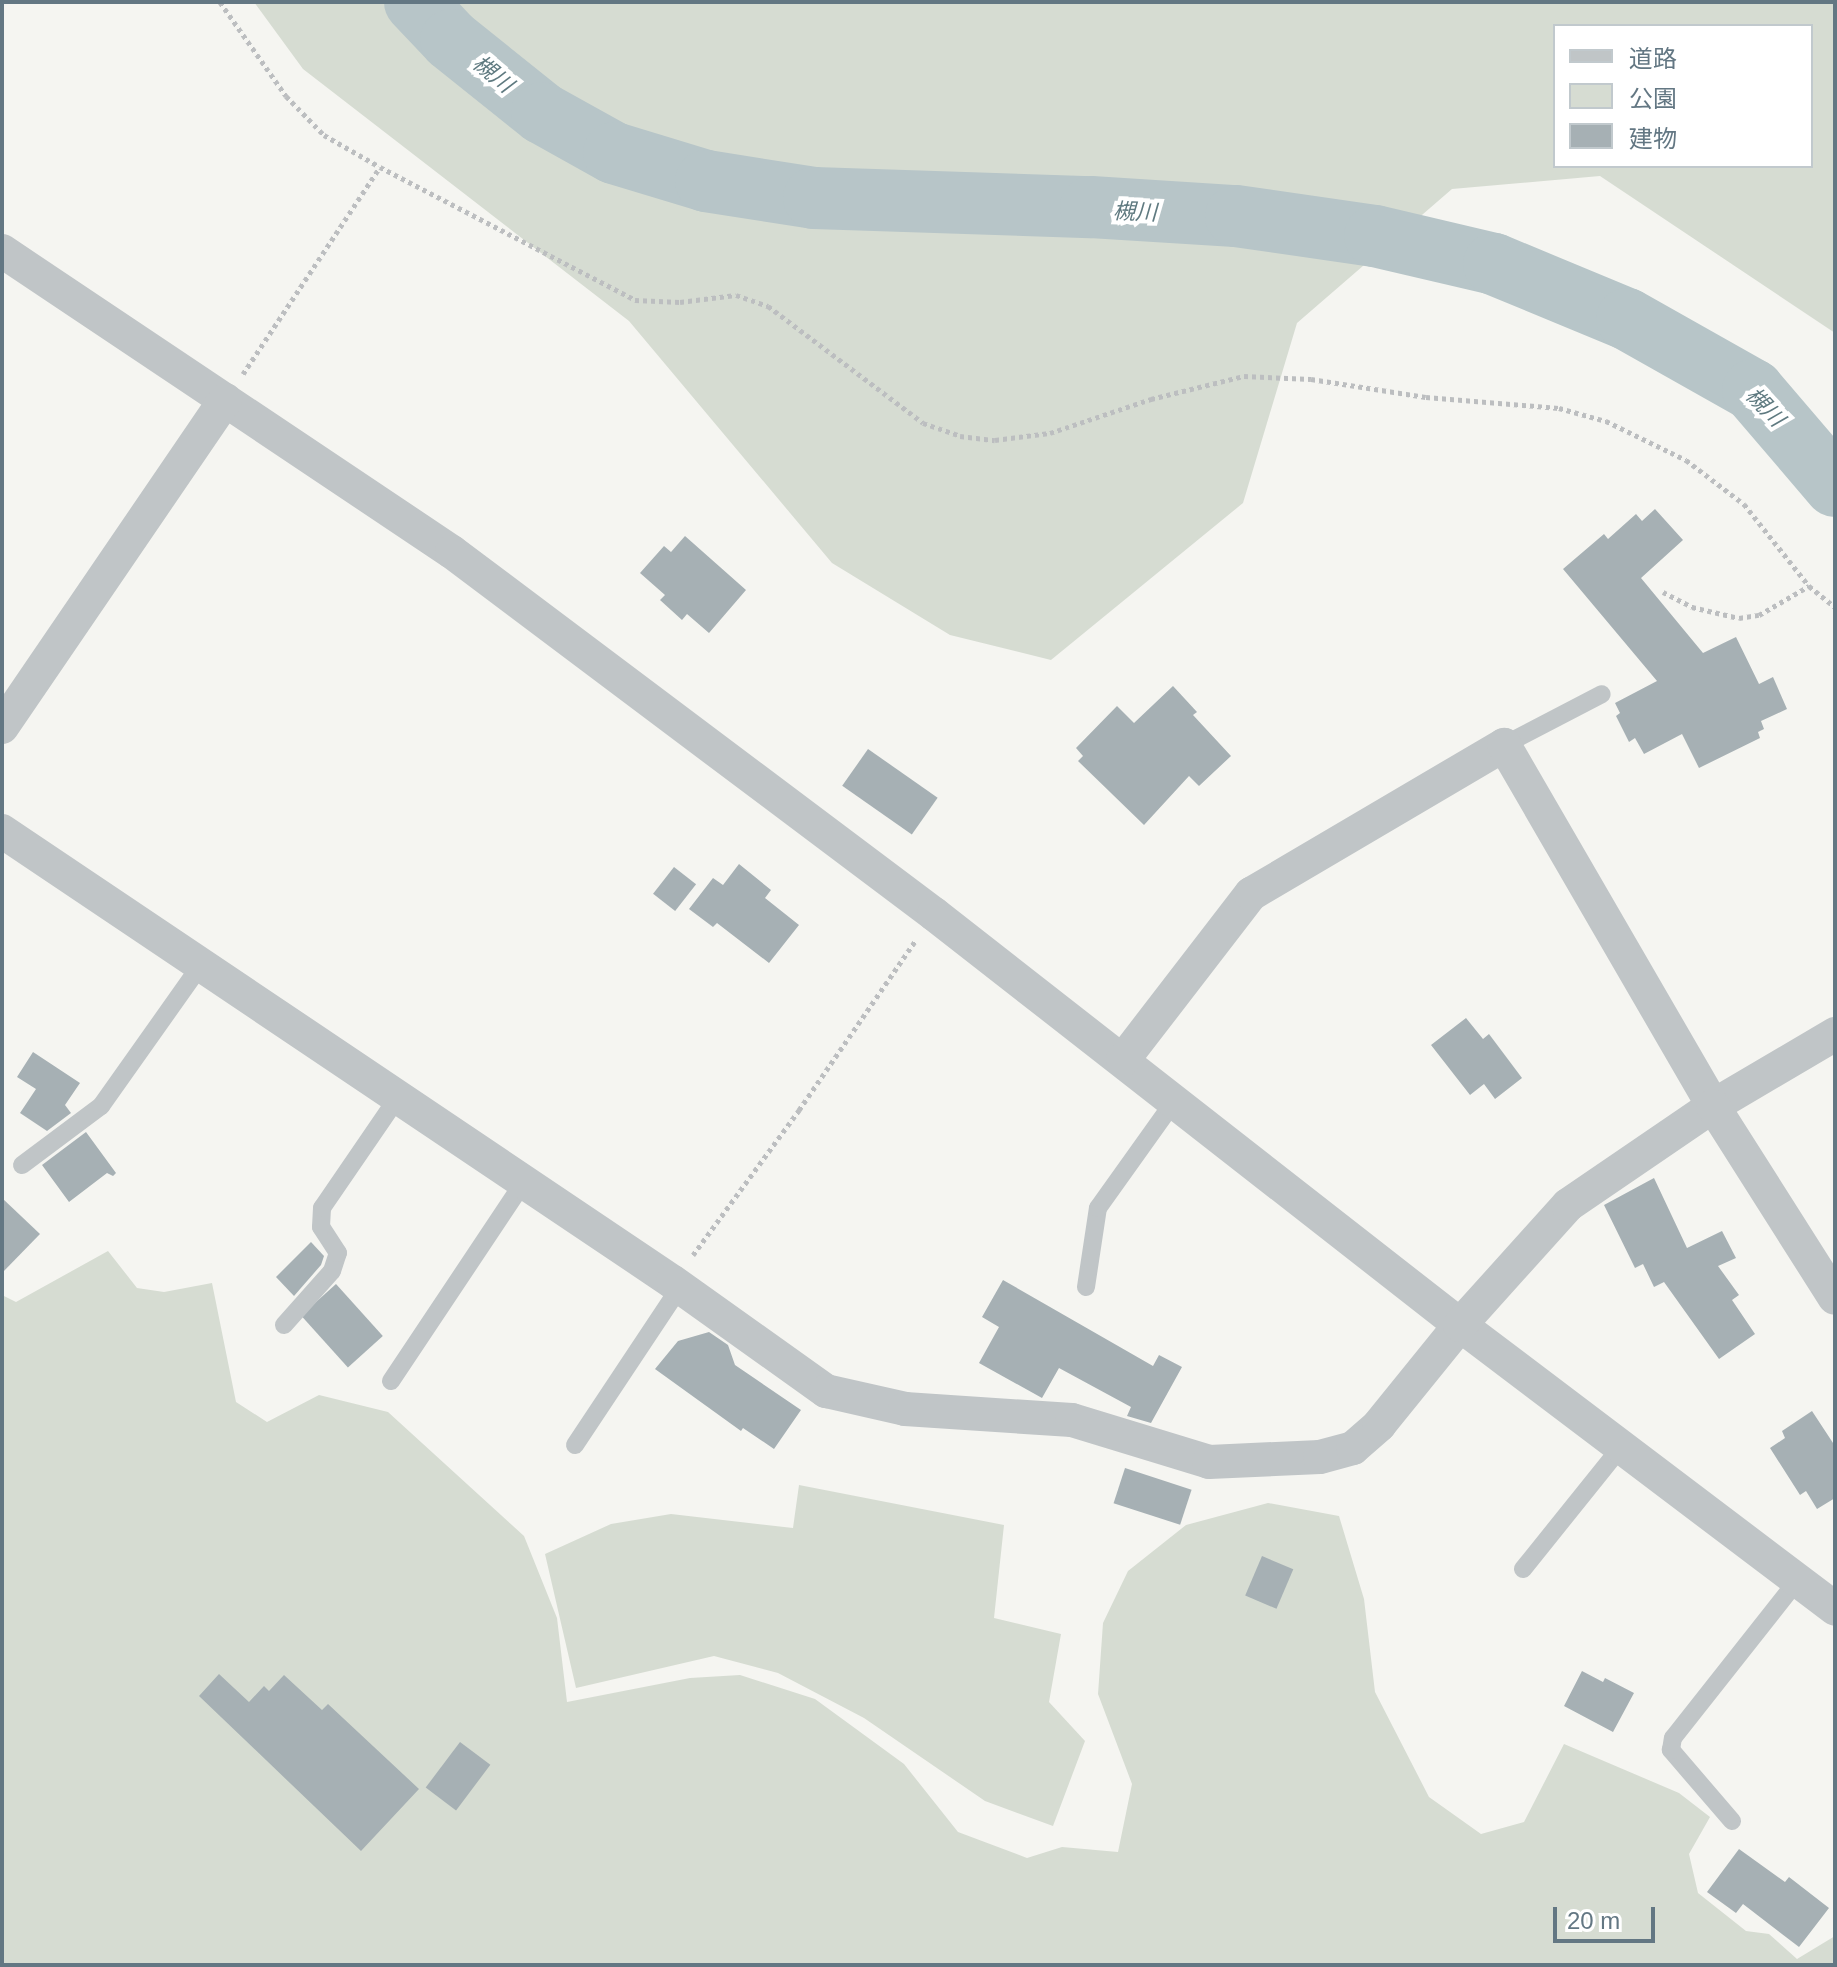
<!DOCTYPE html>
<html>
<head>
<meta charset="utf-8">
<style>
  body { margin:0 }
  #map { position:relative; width:1837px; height:1967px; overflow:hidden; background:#f5f5f1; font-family:Arial,"Noto Sans JP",sans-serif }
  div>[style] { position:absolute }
  .green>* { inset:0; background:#d6dcd2 }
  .river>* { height:62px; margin:-31px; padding:0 31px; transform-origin:31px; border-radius:31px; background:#b7c5c8 }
  .building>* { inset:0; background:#a6b0b4; transform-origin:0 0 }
  .path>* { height:5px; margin-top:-2.5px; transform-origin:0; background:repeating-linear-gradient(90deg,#bcbec0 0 4px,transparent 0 8px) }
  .lane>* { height:18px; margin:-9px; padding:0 9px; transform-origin:9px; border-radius:9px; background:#c0c5c7 }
  .street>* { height:34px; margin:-17px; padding:0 17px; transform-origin:17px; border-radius:17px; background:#c0c5c7 }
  span { translate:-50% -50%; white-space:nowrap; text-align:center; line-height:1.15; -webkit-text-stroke:8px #fff; paint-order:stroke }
  .water-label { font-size:22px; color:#5f7a80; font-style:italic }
  .frame { position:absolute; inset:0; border:4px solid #637783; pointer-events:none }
  .legend { position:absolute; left:1553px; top:24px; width:260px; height:144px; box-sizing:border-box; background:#fff; border:2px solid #c1c9cd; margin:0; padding:10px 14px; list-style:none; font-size:24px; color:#637783 }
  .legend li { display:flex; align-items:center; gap:16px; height:40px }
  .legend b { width:40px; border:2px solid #c1c9cd }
  .scale { position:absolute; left:1553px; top:1907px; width:102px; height:36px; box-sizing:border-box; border:4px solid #637783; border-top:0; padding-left:10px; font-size:24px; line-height:28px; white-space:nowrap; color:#637783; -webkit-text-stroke:6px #fff; paint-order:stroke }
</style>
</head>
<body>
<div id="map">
  <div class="green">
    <div style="clip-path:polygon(evenodd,254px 2px,1835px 2px,1835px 333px,1600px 176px,1452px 189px,1297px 323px,1243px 503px,1051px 660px,950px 635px,832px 563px,629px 321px,303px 69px,254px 2px,1555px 26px,1811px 26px,1811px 166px,1555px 166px,1555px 26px)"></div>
    <div style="clip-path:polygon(108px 1251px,137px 1288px,164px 1292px,212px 1283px,236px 1402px,267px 1422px,319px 1395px,388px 1412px,524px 1536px,557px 1618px,567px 1702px,690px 1678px,740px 1675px,815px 1699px,904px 1764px,958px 1832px,1027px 1858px,1062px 1847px,1118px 1852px,1132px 1784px,1098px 1694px,1103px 1623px,1128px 1571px,1186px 1525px,1268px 1503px,1339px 1516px,1364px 1599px,1375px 1692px,1429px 1797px,1481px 1834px,1524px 1822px,1564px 1744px,1679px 1793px,1710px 1817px,1689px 1854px,1698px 1893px,1746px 1931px,1769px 1934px,1797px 1959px,1835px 1936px,1835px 1965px,2px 1965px,2px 1295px,16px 1302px)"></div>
    <div style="clip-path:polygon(799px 1485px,1004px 1525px,994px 1618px,1061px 1634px,1049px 1702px,1085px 1741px,1053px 1826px,985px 1801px,864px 1718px,778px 1673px,714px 1656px,576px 1688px,545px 1554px,611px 1524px,671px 1514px,793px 1528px)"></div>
  </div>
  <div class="river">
    <div style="left:415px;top:2px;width:52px;rotate:46.5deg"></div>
    <div style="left:451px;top:40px;width:117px;rotate:38.7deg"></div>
    <div style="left:542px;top:113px;width:82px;rotate:29.1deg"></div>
    <div style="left:614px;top:153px;width:96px;rotate:16.9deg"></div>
    <div style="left:706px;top:181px;width:109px;rotate:8.9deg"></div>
    <div style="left:814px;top:198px;width:277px;rotate:1.9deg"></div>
    <div style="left:1091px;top:207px;width:145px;rotate:3.6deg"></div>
    <div style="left:1236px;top:216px;width:140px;rotate:8.2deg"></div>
    <div style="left:1375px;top:236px;width:122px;rotate:13.2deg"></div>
    <div style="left:1494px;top:264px;width:144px;rotate:22.5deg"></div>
    <div style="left:1627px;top:319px;width:145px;rotate:29.4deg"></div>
    <div style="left:1753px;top:390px;width:126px;rotate:49.5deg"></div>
  </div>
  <div class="building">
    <div style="clip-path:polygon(1655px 509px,1683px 540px,1641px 578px,1703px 653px,1736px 637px,1759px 684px,1773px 677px,1787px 709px,1761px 721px,1764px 729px,1758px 732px,1760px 738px,1699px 768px,1682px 734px,1644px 754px,1635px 738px,1629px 742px,1616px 716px,1620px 713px,1615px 703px,1657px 681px,1563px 569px,1604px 534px,1608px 539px,1636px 514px,1642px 521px)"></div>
    <div style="clip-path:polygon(685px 536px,746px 590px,709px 633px,687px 614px,682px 620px,660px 600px,665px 595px,640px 573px,664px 546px,671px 552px)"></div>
    <div style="clip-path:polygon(1173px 686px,1197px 712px,1193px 715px,1231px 756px,1199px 786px,1189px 776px,1144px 825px,1078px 761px,1083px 756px,1076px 748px,1117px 706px,1134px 723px)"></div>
    <div style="left:868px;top:749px;width:85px;height:45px;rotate:35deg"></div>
    <div style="clip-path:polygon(739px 864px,771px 890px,765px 898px,799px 925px,769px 963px,717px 923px,713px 927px,689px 909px,713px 878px,723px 885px)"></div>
    <div style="left:674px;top:867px;width:28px;height:34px;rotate:38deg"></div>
    <div style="clip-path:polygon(1466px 1018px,1483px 1039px,1489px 1034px,1522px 1078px,1495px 1099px,1484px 1084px,1470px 1095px,1431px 1045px)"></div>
    <div style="clip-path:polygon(33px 1052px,80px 1083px,65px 1105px,71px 1113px,47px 1131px,20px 1113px,36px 1089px,17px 1077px)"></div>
    <div style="clip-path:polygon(86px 1132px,116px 1173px,113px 1176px,107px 1173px,69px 1202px,42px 1165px)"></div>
    <div style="clip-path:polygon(1654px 1178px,1687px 1248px,1722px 1231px,1736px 1258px,1718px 1266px,1739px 1295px,1732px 1300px,1755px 1334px,1719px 1359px,1664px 1282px,1654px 1287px,1643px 1264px,1635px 1268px,1604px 1205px)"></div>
    <div style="clip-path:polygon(2px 1198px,40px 1234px,2px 1273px)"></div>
    <div style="clip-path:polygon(311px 1242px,324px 1256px,321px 1265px,294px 1296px,276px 1277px)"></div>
    <div style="clip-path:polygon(1003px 1280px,1153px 1366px,1159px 1355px,1182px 1367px,1151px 1423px,1127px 1416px,1131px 1407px,1059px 1368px,1042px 1398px,979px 1363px,999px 1327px,982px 1317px)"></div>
    <div style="left:336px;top:1284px;width:70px;height:47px;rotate:48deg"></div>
    <div style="clip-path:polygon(709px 1332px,728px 1345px,735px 1365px,801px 1410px,774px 1449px,743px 1428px,741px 1431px,655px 1369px,678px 1341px)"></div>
    <div style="clip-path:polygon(1812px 1411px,1835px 1446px,1835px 1498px,1817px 1509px,1806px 1491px,1800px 1495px,1770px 1448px,1785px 1438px,1782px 1431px)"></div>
    <div style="left:1125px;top:1468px;width:70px;height:37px;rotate:18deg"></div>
    <div style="left:1262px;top:1556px;width:34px;height:43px;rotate:23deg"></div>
    <div style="clip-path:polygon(1582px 1671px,1603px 1682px,1605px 1678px,1634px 1693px,1613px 1732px,1564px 1706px)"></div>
    <div style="clip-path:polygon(219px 1674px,249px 1702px,264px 1686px,269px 1691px,284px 1675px,322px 1710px,328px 1704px,419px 1789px,361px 1851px,199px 1696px)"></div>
    <div style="left:460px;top:1742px;width:38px;height:57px;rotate:37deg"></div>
    <div style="clip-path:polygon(1739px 1849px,1785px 1882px,1789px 1877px,1829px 1908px,1799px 1947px,1743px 1904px,1736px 1913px,1707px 1892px)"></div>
  </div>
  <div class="path">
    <div style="left:220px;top:2px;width:115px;rotate:54.9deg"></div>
    <div style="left:286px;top:96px;width:54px;rotate:45.7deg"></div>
    <div style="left:324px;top:135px;width:64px;rotate:29.7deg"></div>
    <div style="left:243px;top:374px;width:248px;rotate:-56.5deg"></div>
    <div style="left:380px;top:167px;width:288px;rotate:27.5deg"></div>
    <div style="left:635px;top:300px;width:45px;rotate:2.5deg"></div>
    <div style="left:680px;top:302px;width:56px;rotate:-7.1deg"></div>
    <div style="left:736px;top:295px;width:34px;rotate:19deg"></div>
    <div style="left:768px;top:306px;width:194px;rotate:37deg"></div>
    <div style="left:923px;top:423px;width:39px;rotate:19deg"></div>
    <div style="left:960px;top:436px;width:35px;rotate:7deg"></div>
    <div style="left:995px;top:440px;width:55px;rotate:-7.3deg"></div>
    <div style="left:1050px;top:433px;width:107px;rotate:-18.6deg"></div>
    <div style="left:1151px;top:399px;width:96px;rotate:-13.9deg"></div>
    <div style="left:1244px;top:376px;width:67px;rotate:2.6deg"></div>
    <div style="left:1311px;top:379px;width:116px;rotate:8.9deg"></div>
    <div style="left:1426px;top:397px;width:133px;rotate:4.7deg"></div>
    <div style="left:1559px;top:408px;width:49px;rotate:15.5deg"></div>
    <div style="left:1606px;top:421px;width:89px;rotate:26deg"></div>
    <div style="left:1686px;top:460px;width:73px;rotate:37.2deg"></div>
    <div style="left:1744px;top:504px;width:105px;rotate:51.6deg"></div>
    <div style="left:1809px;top:586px;width:33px;rotate:39deg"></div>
    <div style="left:1663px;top:592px;width:33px;rotate:27deg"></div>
    <div style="left:1692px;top:607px;width:48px;rotate:13.2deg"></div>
    <div style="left:1739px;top:618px;width:20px;rotate:-9deg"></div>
    <div style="left:1759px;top:615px;width:58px;rotate:-30.1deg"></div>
    <div style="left:693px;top:1255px;width:180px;rotate:-53.8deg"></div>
    <div style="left:799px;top:1110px;width:206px;rotate:-55.5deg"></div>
  </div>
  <div class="lane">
    <div style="left:1504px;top:745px;width:110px;rotate:-27.5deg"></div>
    <div style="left:22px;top:1165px;width:99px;rotate:-36.8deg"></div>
    <div style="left:101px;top:1106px;width:173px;rotate:-54.7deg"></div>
    <div style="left:1086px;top:1287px;width:80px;rotate:-81.4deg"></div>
    <div style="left:1098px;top:1208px;width:133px;rotate:-54.5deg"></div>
    <div style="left:284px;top:1325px;width:72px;rotate:-48.4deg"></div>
    <div style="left:332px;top:1271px;width:19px;rotate:-72deg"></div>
    <div style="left:338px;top:1253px;width:31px;rotate:-123deg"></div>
    <div style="left:321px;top:1227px;width:19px;rotate:-87deg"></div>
    <div style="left:322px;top:1208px;width:135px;rotate:-55.6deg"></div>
    <div style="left:391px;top:1381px;width:238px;rotate:-56.3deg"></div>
    <div style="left:575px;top:1445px;width:190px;rotate:-56.4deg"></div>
    <div style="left:1523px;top:1569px;width:156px;rotate:-51.2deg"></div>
    <div style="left:1732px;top:1821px;width:94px;rotate:-130.7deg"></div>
    <div style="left:1671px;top:1750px;width:12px;rotate:-81deg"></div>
    <div style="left:1673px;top:1738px;width:200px;rotate:-51.7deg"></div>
  </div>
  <div class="street">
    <div style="left:2px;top:251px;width:541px;rotate:33.78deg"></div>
    <div style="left:452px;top:552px;width:603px;rotate:36.91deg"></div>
    <div style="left:934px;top:914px;width:668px;rotate:38deg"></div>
    <div style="left:1460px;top:1325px;width:470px;rotate:37.1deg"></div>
    <div style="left:2px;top:727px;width:396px;rotate:-55.7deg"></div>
    <div style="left:2px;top:831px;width:808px;rotate:33.91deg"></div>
    <div style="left:673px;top:1282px;width:188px;rotate:35.5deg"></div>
    <div style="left:826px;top:1391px;width:81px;rotate:12.8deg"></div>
    <div style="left:905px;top:1409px;width:167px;rotate:3.8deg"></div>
    <div style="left:1072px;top:1420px;width:143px;rotate:17deg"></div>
    <div style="left:1209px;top:1462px;width:111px;rotate:-2.6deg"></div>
    <div style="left:1320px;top:1457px;width:34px;rotate:-15deg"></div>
    <div style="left:1353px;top:1448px;width:35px;rotate:-41deg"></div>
    <div style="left:1379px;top:1425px;width:129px;rotate:-51deg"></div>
    <div style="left:1460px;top:1325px;width:161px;rotate:-48deg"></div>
    <div style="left:1568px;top:1205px;width:176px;rotate:-34.3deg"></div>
    <div style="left:1713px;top:1106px;width:142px;rotate:-30.5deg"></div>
    <div style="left:1123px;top:1060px;width:210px;rotate:-52.4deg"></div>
    <div style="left:1251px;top:894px;width:294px;rotate:-30.5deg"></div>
    <div style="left:1504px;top:745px;width:417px;rotate:59.9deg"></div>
    <div style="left:1713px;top:1106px;width:227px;rotate:57.6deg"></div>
  </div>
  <div class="water-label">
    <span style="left:493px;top:74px;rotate:39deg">槻川</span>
    <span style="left:1135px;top:212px;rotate:2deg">槻川</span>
    <span style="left:1765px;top:407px;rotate:46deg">槻川</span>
  </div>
  <div class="frame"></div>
  <ul class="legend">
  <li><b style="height:10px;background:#c0c5c7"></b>道路</li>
  <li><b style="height:22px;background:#d6dcd2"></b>公園</li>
  <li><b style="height:22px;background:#a6b0b4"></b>建物</li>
  </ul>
  <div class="scale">20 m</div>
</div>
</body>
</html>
